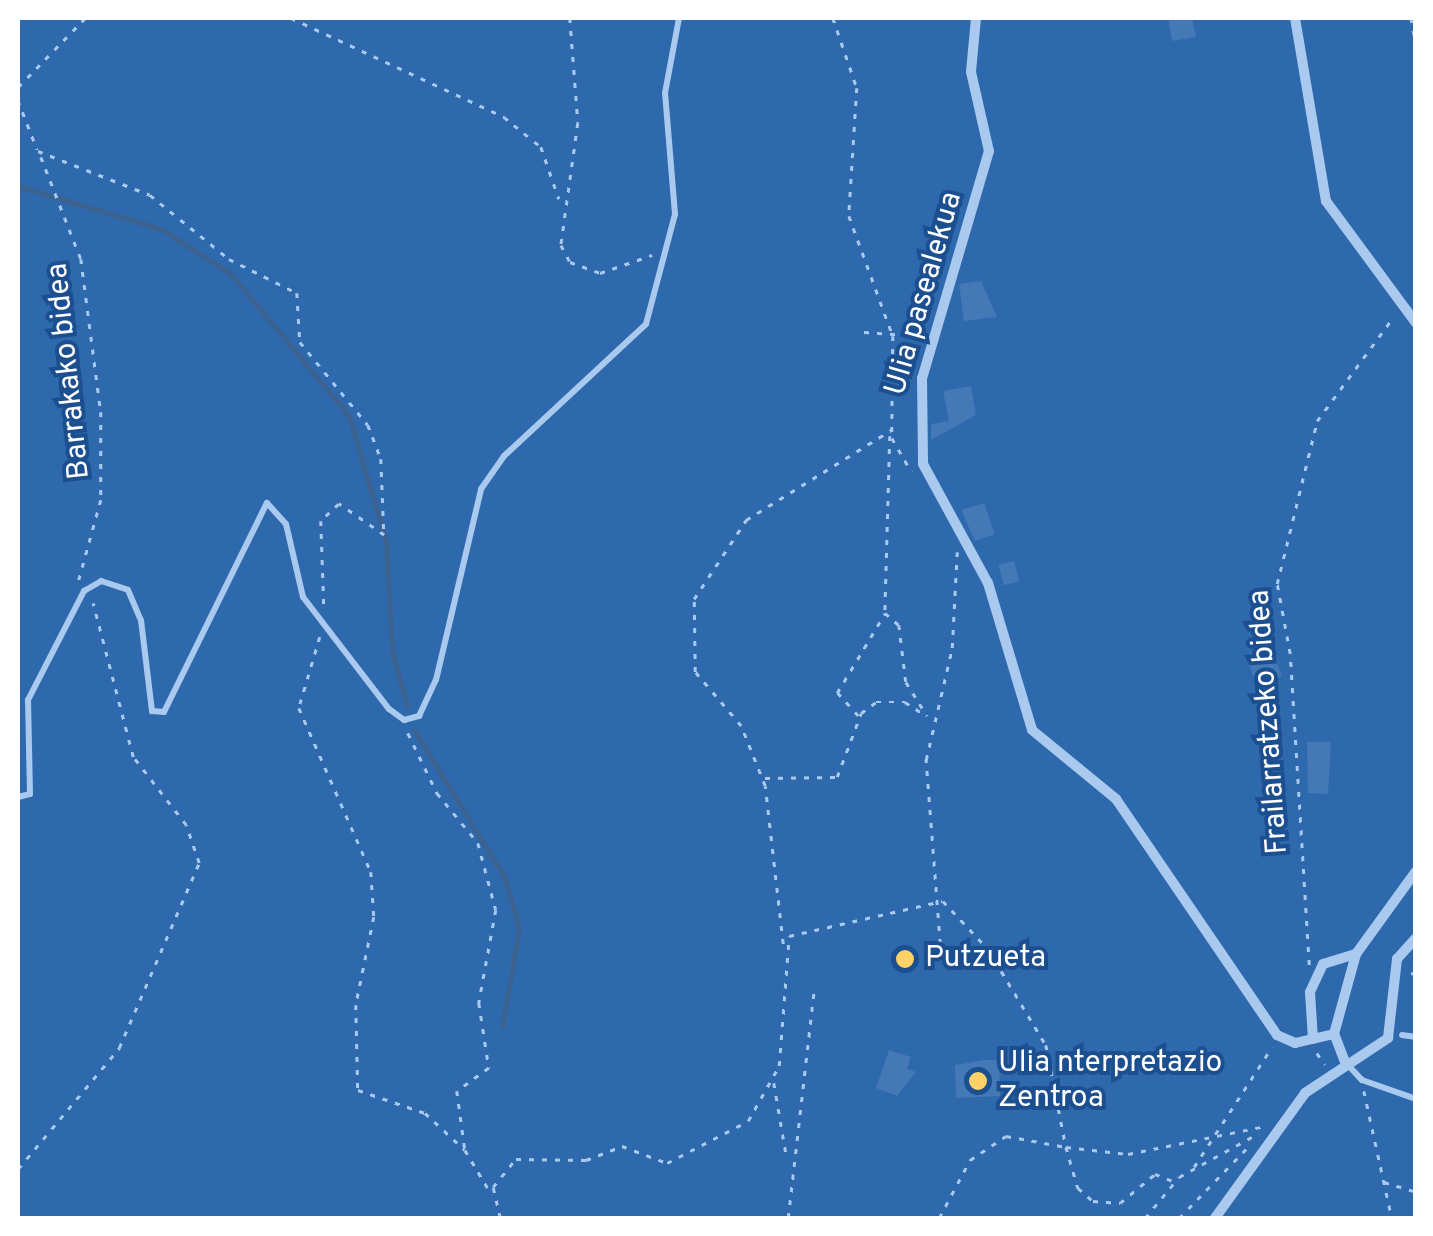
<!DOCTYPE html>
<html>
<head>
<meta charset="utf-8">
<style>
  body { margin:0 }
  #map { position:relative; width:1433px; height:1236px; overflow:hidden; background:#1b4f8f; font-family:Overpass,sans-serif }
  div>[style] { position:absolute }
  .green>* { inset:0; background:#2e69ad; transform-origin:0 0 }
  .stream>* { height:5px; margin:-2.5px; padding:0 2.5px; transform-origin:2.5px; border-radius:2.5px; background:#3c6290 }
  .building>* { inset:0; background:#4478b7; transform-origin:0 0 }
  .path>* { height:2.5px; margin-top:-1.25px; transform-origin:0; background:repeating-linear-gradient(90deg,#a9c9ee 0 5px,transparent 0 13px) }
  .service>* { height:6px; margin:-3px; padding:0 3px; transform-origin:3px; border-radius:3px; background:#a9c9ee }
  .minor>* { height:10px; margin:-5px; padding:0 5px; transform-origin:5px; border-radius:5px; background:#a9c9ee }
  .dots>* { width:28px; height:28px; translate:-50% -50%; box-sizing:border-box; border:5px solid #1b4f8f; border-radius:50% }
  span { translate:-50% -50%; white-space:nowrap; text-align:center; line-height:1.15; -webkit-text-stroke:8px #1b4f8f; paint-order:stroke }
  .street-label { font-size:30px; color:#fff }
  .poi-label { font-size:30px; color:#fff }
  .left { translate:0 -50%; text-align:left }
  .frame { position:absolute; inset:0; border:20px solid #fff; pointer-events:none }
</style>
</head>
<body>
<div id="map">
  <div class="green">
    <div style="left:18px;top:18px;width:1397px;height:1200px"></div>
  </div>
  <div class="stream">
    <div style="left:18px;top:186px;width:149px;rotate:16.7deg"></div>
    <div style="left:161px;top:229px;width:82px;rotate:32.5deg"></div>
    <div style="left:230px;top:273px;width:186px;rotate:50.2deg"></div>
    <div style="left:349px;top:416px;width:131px;rotate:73.6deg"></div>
    <div style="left:386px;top:542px;width:108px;rotate:86.8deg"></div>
    <div style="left:392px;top:650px;width:58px;rotate:75deg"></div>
    <div style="left:414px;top:730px;width:174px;rotate:58.4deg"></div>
    <div style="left:505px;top:878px;width:53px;rotate:74.6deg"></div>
    <div style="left:519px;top:929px;width:99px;rotate:99.8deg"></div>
  </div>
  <div class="building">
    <div style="clip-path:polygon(1168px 18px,1192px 18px,1196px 37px,1172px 41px)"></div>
    <div style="clip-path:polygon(981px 281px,997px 317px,964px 321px,959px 284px)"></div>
    <div style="clip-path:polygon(971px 386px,976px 415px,931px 440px,931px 424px,949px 421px,943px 391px)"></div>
    <div style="clip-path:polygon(984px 503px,995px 534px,975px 541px,961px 510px)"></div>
    <div style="left:1014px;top:561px;width:21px;height:16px;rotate:76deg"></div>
    <div style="left:1272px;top:649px;width:29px;height:27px;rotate:70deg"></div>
    <div style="clip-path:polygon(1307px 742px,1331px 742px,1328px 794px,1308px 793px)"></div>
    <div style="clip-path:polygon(889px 1050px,911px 1057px,907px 1069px,916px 1072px,897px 1096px,876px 1088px)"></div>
    <div style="clip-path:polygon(985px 1060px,999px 1060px,1000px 1096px,956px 1098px,955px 1065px)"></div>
  </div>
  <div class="path">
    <div style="left:291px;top:18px;width:235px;rotate:24.9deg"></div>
    <div style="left:504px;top:117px;width:48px;rotate:39deg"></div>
    <div style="left:541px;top:147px;width:55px;rotate:70.9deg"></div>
    <div style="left:570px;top:18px;width:105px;rotate:85.6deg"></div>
    <div style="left:578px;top:123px;width:123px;rotate:97.9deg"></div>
    <div style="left:561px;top:245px;width:19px;rotate:62deg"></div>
    <div style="left:570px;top:262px;width:32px;rotate:20deg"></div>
    <div style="left:600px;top:273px;width:55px;rotate:-19.1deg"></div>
    <div style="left:833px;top:18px;width:74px;rotate:71.1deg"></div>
    <div style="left:857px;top:88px;width:128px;rotate:93.6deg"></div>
    <div style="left:849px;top:216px;width:128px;rotate:69.9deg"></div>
    <div style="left:893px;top:336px;width:102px;rotate:90.6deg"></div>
    <div style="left:892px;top:438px;width:39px;rotate:60deg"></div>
    <div style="left:1411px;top:18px;width:26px;rotate:79deg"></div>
    <div style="left:18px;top:87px;width:96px;rotate:-45.8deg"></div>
    <div style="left:18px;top:100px;width:53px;rotate:68.8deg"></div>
    <div style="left:38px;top:151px;width:120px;rotate:21.4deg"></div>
    <div style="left:150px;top:195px;width:102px;rotate:39deg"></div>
    <div style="left:229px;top:259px;width:76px;rotate:26.6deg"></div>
    <div style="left:297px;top:293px;width:49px;rotate:86.5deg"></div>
    <div style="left:300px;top:342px;width:107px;rotate:50.7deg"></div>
    <div style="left:368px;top:425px;width:36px;rotate:69deg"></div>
    <div style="left:381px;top:459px;width:76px;rotate:87.7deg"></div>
    <div style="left:384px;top:535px;width:55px;rotate:-145.4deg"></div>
    <div style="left:339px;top:504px;width:25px;rotate:137deg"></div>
    <div style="left:321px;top:521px;width:84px;rotate:88deg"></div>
    <div style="left:41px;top:157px;width:110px;rotate:68.6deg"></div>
    <div style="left:81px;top:259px;width:154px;rotate:82.6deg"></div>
    <div style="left:101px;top:412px;width:88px;rotate:90deg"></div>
    <div style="left:101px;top:500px;width:83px;rotate:105.4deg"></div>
    <div style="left:864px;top:332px;width:58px;rotate:3.9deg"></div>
    <div style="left:890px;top:436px;width:177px;rotate:91.6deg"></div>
    <div style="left:885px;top:613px;width:18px;rotate:41deg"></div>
    <div style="left:899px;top:625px;width:57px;rotate:83deg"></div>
    <div style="left:906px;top:682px;width:40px;rotate:58deg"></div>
    <div style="left:320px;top:637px;width:74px;rotate:106.5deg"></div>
    <div style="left:299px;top:708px;width:179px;rotate:66.3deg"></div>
    <div style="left:371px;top:872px;width:45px;rotate:86.2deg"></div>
    <div style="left:374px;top:917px;width:90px;rotate:101.6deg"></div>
    <div style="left:356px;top:1005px;width:85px;rotate:88.7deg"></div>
    <div style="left:358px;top:1090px;width:71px;rotate:18.9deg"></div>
    <div style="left:425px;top:1113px;width:54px;rotate:42.8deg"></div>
    <div style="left:858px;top:716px;width:31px;rotate:-132deg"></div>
    <div style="left:837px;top:693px;width:93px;rotate:-59deg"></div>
    <div style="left:408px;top:733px;width:67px;rotate:64.2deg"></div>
    <div style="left:437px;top:793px;width:65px;rotate:50.6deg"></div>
    <div style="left:478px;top:843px;width:69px;rotate:75deg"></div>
    <div style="left:496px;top:910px;width:95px;rotate:100.4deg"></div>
    <div style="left:479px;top:1003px;width:66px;rotate:81.3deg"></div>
    <div style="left:489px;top:1068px;width:39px;rotate:144deg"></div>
    <div style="left:457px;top:1091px;width:60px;rotate:82.3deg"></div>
    <div style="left:465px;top:1150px;width:52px;rotate:59deg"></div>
    <div style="left:765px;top:778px;width:72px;rotate:-0.8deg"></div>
    <div style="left:837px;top:777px;width:68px;rotate:-69.4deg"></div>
    <div style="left:861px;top:713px;width:19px;rotate:-36deg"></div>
    <div style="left:876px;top:702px;width:29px"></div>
    <div style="left:905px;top:702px;width:24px;rotate:33deg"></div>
    <div style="left:943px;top:901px;width:66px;rotate:46.8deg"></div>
    <div style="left:988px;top:949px;width:112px;rotate:58.9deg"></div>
    <div style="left:1046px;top:1045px;width:104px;rotate:78.9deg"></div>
    <div style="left:1066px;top:1147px;width:62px;rotate:6.4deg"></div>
    <div style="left:1128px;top:1154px;width:141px;rotate:-11.5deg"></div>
    <div style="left:783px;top:944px;width:159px;rotate:-96.5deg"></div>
    <div style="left:765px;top:786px;width:65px;rotate:-111.8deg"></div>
    <div style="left:741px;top:726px;width:71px;rotate:-130.4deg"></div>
    <div style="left:695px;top:672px;width:73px;rotate:-90.8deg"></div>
    <div style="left:694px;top:599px;width:95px;rotate:-56.6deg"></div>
    <div style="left:746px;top:520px;width:171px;rotate:-31.8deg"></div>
    <div style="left:941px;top:957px;width:198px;rotate:-94.4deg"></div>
    <div style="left:926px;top:760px;width:115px;rotate:-76.9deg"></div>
    <div style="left:952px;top:648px;width:96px;rotate:-87deg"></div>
    <div style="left:1309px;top:965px;width:312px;rotate:-93.5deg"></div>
    <div style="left:1290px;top:654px;width:71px;rotate:-100.5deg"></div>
    <div style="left:1277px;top:584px;width:168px;rotate:-76.2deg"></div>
    <div style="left:1317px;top:421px;width:130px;rotate:-53.7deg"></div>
    <div style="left:1411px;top:973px;width:5px;rotate:11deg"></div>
    <div style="left:1317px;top:1053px;width:14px;rotate:56deg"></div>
    <div style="left:774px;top:1083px;width:77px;rotate:80.3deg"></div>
    <div style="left:1364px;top:1091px;width:130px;rotate:77.6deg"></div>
    <div style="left:1194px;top:1167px;width:143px;rotate:-57deg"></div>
    <div style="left:18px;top:1169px;width:158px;rotate:-50.1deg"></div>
    <div style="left:119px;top:1048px;width:202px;rotate:-66.6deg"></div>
    <div style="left:199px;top:863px;width:40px;rotate:-108.9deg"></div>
    <div style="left:186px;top:825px;width:86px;rotate:-127.9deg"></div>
    <div style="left:133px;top:757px;width:159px;rotate:-104.6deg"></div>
    <div style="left:1384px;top:1182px;width:34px;rotate:17deg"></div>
    <div style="left:500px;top:1218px;width:32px;rotate:-103deg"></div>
    <div style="left:493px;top:1187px;width:36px;rotate:-51deg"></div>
    <div style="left:516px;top:1159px;width:70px;rotate:0.8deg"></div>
    <div style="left:586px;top:1160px;width:39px;rotate:-21deg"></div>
    <div style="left:622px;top:1146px;width:48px;rotate:20.7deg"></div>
    <div style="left:667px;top:1163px;width:91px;rotate:-27.4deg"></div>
    <div style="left:748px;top:1121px;width:63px;rotate:-60.6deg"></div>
    <div style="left:779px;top:1066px;width:130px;rotate:-85.6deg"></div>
    <div style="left:789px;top:936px;width:157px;rotate:-12.9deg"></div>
    <div style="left:788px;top:1218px;width:229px;rotate:-83.5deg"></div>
    <div style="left:939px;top:1218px;width:66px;rotate:-61.9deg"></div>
    <div style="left:970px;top:1160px;width:43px;rotate:-33.7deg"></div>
    <div style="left:1006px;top:1136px;width:61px;rotate:10.4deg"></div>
    <div style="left:1066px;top:1147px;width:43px;rotate:73.7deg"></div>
    <div style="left:1078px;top:1188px;width:20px;rotate:41deg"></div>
    <div style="left:1093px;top:1201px;width:27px;rotate:4deg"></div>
    <div style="left:1120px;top:1203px;width:45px;rotate:-39.6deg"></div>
    <div style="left:1155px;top:1174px;width:22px;rotate:22deg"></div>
    <div style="left:1145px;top:1218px;width:53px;rotate:-50.3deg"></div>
    <div style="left:1179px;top:1177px;width:91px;rotate:-28.8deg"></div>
    <div style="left:1179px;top:1218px;width:102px;rotate:-45.8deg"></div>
  </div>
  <div class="service">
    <div style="left:18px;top:797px;width:12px;rotate:-14deg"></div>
    <div style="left:30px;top:794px;width:94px;rotate:-91.2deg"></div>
    <div style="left:28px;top:700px;width:123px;rotate:-62.8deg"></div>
    <div style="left:84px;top:591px;width:20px;rotate:-30deg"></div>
    <div style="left:101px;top:581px;width:28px;rotate:18deg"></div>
    <div style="left:128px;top:590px;width:33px;rotate:67deg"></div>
    <div style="left:141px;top:620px;width:92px;rotate:83.1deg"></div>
    <div style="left:152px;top:711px;width:12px;rotate:5deg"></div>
    <div style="left:164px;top:712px;width:233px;rotate:-63.8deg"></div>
    <div style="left:267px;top:503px;width:28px;rotate:48deg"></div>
    <div style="left:286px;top:524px;width:75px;rotate:76.9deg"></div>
    <div style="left:303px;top:597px;width:141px;rotate:52.5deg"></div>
    <div style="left:389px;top:709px;width:19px;rotate:36deg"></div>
    <div style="left:404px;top:720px;width:16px;rotate:-15deg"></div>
    <div style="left:419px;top:716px;width:40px;rotate:-65deg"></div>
    <div style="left:436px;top:680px;width:196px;rotate:-76.7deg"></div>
    <div style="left:481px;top:489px;width:40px;rotate:-55.1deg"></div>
    <div style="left:504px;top:456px;width:194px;rotate:-42.9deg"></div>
    <div style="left:646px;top:324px;width:114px;rotate:-75.2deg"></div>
    <div style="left:675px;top:214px;width:121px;rotate:-94.7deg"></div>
    <div style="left:665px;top:93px;width:76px;rotate:-79.4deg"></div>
    <div style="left:1402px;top:1035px;width:14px;rotate:8deg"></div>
    <div style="left:1347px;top:1064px;width:22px;rotate:47deg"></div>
    <div style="left:1362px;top:1080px;width:57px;rotate:19.4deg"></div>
  </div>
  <div class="minor">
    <div style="left:976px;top:18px;width:54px;rotate:95.3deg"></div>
    <div style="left:971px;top:72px;width:81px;rotate:77.2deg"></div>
    <div style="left:989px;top:151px;width:237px;rotate:106.4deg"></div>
    <div style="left:922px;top:378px;width:86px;rotate:89.3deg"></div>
    <div style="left:923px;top:464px;width:136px;rotate:61.4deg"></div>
    <div style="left:988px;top:583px;width:153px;rotate:73.3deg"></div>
    <div style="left:1032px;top:730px;width:109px;rotate:39.4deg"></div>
    <div style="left:1116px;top:799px;width:286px;rotate:55.7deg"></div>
    <div style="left:1277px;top:1035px;width:20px;rotate:24deg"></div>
    <div style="left:1295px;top:1043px;width:40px;rotate:-13deg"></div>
    <div style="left:1295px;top:18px;width:186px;rotate:80.4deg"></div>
    <div style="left:1326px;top:201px;width:152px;rotate:53.6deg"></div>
    <div style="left:1313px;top:1039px;width:47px;rotate:-93.7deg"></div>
    <div style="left:1310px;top:992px;width:31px;rotate:-65deg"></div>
    <div style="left:1323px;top:964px;width:34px;rotate:-17deg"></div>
    <div style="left:1345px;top:1062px;width:30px;rotate:-111deg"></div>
    <div style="left:1334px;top:1034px;width:83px;rotate:-74.6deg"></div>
    <div style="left:1356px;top:954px;width:102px;rotate:-54.1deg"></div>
    <div style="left:1215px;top:1218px;width:154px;rotate:-54.2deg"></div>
    <div style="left:1305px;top:1093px;width:100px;rotate:-33.5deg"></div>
    <div style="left:1388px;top:1038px;width:80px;rotate:-83.5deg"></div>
    <div style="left:1397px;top:959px;width:28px;rotate:-48deg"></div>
  </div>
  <div class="dots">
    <div style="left:905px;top:959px;background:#ffd166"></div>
    <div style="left:978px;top:1081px;background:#ffd166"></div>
  </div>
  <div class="street-label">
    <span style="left:925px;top:294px;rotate:-74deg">Ulia pasealekua</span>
    <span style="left:70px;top:371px;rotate:-96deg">Barrakako bidea</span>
    <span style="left:1270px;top:722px;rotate:-94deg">Frailarratzeko bidea</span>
  </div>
  <div class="poi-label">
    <span class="left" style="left:925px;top:959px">Putzueta</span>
    <span class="left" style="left:998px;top:1081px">Ulia nterpretazio<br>Zentroa</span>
  </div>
  <div class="frame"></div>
</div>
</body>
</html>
